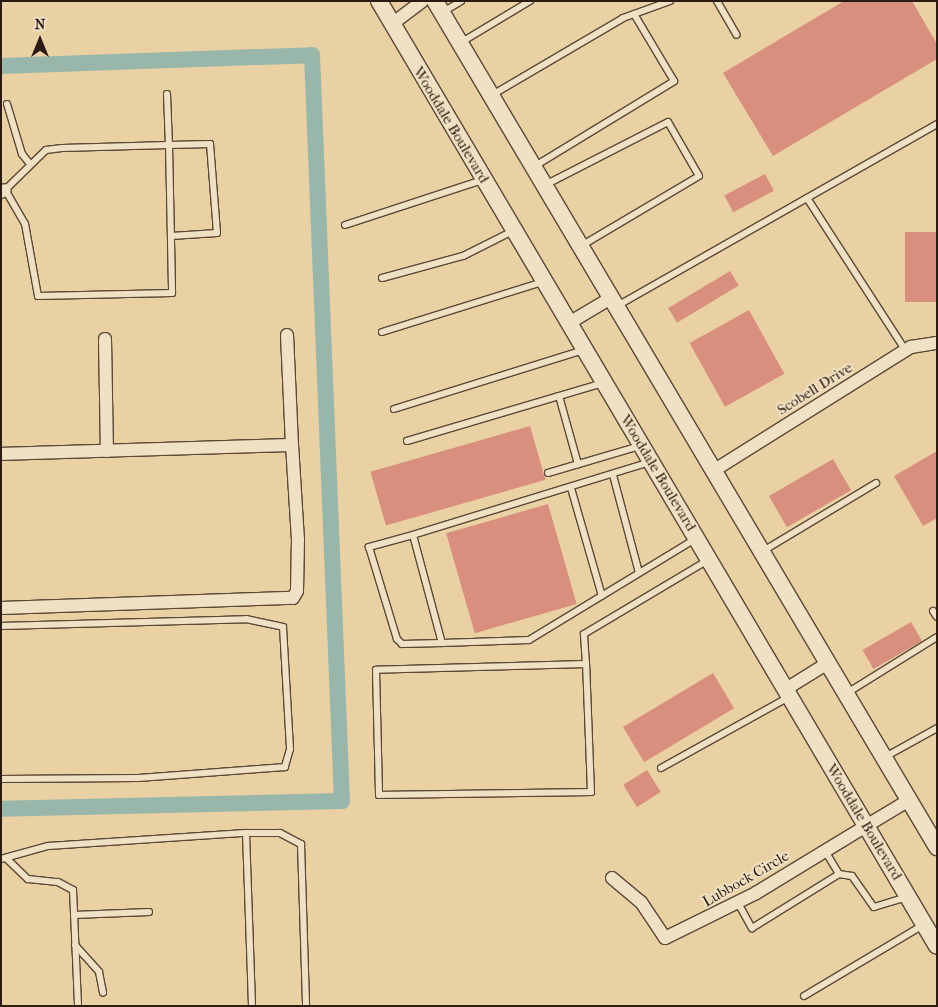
<!DOCTYPE html>
<html>
<head>
<meta charset="utf-8">
<style>
  body { margin:0 }
  #map { position:relative; width:938px; height:1007px; overflow:hidden; background:#ead1a4; font-family:"IM FELL French Canon",serif }
  div>[style] { position:absolute }
  .canal>* { height:16px; margin:-8px; padding:0 8px; transform-origin:8px; border-radius:8px; background:#98b7aa }
  .building>* { inset:0; background:#d98f7e; transform-origin:0 0 }
  .roads { filter:drop-shadow(1px 0 #5b4836) drop-shadow(-1px 0 #5b4836) drop-shadow(0 1px #5b4836) drop-shadow(0 -1px #5b4836) }
  .service>* { height:6px; margin:-3px; padding:0 3px; transform-origin:3px; border-radius:3px; background:#f1e1c4 }
  .minor>* { height:12px; margin:-6px; padding:0 6px; transform-origin:6px; border-radius:6px; background:#f1e1c4 }
  .tertiary>* { height:16px; margin:-8px; padding:0 8px; transform-origin:8px; border-radius:8px; background:#f1e1c4 }
  span { translate:-50% -50%; white-space:nowrap; text-align:center; line-height:1.15; -webkit-text-stroke:4px #f1e1c4; paint-order:stroke }
  .street-label { font-size:15px; color:#2b1b12 }
  .frame { position:absolute; inset:0; border:2px solid #2b1b12; pointer-events:none }
  .north { position:absolute; left:15px; top:15px; width:50px; height:50px; -webkit-text-stroke:4px #f1e1c4; paint-order:stroke; rotate:0deg; font-size:14px; font-weight:700; line-height:20px; text-align:center; color:#2b1b12 }
  .north::after { content:''; display:block; margin:auto; width:18px; height:22px; background:#2b1b12; clip-path:polygon(50% 0,100% 100%,50% 72%,0 100%) }
</style>
</head>
<body>
<div id="map">
  <div class="canal">
    <div style="left:1px;top:66px;width:311px;rotate:-2deg"></div>
    <div style="left:312px;top:55px;width:747px;rotate:87.7deg"></div>
    <div style="left:342px;top:801px;width:341px;rotate:178.7deg"></div>
  </div>
  <div class="building">
    <div style="clip-path:polygon(844px 1px,912px 1px,937px 44px,937px 59px,773px 156px,723px 73px)"></div>
    <div style="left:765px;top:174px;width:19px;height:46px;rotate:62deg"></div>
    <div style="left:937px;top:232px;width:70px;height:32px;rotate:90deg"></div>
    <div style="left:730px;top:271px;width:17px;height:72px;rotate:59deg"></div>
    <div style="left:749px;top:310px;width:73px;height:68px;rotate:61deg"></div>
    <div style="left:530px;top:426px;width:56px;height:166px;rotate:74deg"></div>
    <div style="clip-path:polygon(937px 451px,937px 518px,923px 526px,894px 476px)"></div>
    <div style="left:833px;top:459px;width:36px;height:74px;rotate:60deg"></div>
    <div style="left:548px;top:504px;width:104px;height:106px;rotate:74deg"></div>
    <div style="left:911px;top:622px;width:22px;height:56px;rotate:60deg"></div>
    <div style="left:713px;top:673px;width:41px;height:105px;rotate:59deg"></div>
    <div style="left:647px;top:770px;width:26px;height:28px;rotate:58deg"></div>
  </div>
  <div class="roads">
    <div class="service">
      <div style="left:717px;top:1px;width:39px;rotate:60deg"></div>
      <div style="left:443px;top:12px;width:21px;rotate:-31deg"></div>
      <div style="left:460px;top:43px;width:82px;rotate:-31deg"></div>
      <div style="left:167px;top:94px;width:51px;rotate:87.8deg"></div>
      <div style="left:169px;top:145px;width:148px;rotate:88.8deg"></div>
      <div style="left:172px;top:293px;width:134px;rotate:178.7deg"></div>
      <div style="left:38px;top:296px;width:73px;rotate:-100.2deg"></div>
      <div style="left:25px;top:224px;width:39px;rotate:-120deg"></div>
      <div style="left:5px;top:190px;width:57px;rotate:-44.3deg"></div>
      <div style="left:46px;top:150px;width:16px;rotate:-7deg"></div>
      <div style="left:62px;top:148px;width:107px;rotate:-1.6deg"></div>
      <div style="left:169px;top:145px;width:41px;rotate:-1.4deg"></div>
      <div style="left:210px;top:144px;width:89px;rotate:85.5deg"></div>
      <div style="left:217px;top:233px;width:46px;rotate:176.3deg"></div>
      <div style="left:492px;top:95px;width:152px;rotate:-30.4deg"></div>
      <div style="left:623px;top:18px;width:50px;rotate:-19.9deg"></div>
      <div style="left:7px;top:104px;width:52px;rotate:73.3deg"></div>
      <div style="left:22px;top:154px;width:13px;rotate:51deg"></div>
      <div style="left:535px;top:166px;width:163px;rotate:-31.4deg"></div>
      <div style="left:674px;top:81px;width:78px;rotate:-120.8deg"></div>
      <div style="left:545px;top:185px;width:138px;rotate:-27.1deg"></div>
      <div style="left:668px;top:122px;width:62px;rotate:60.1deg"></div>
      <div style="left:699px;top:176px;width:137px;rotate:149.3deg"></div>
      <div style="left:807px;top:198px;width:182px;rotate:57.1deg"></div>
      <div style="left:345px;top:225px;width:145px;rotate:-18.1deg"></div>
      <div style="left:382px;top:278px;width:84px;rotate:-15.2deg"></div>
      <div style="left:463px;top:256px;width:56px;rotate:-26.6deg"></div>
      <div style="left:617px;top:306px;width:368px;rotate:-29.6deg"></div>
      <div style="left:382px;top:332px;width:169px;rotate:-17.3deg"></div>
      <div style="left:559px;top:396px;width:71px;rotate:74.4deg"></div>
      <div style="left:394px;top:409px;width:199px;rotate:-17.3deg"></div>
      <div style="left:407px;top:441px;width:204px;rotate:-16.5deg"></div>
      <div style="left:650px;top:462px;width:248px;rotate:162.9deg"></div>
      <div style="left:413px;top:535px;width:112px;rotate:75deg"></div>
      <div style="left:442px;top:643px;width:87px;rotate:-2deg"></div>
      <div style="left:529px;top:640px;width:194px;rotate:-31.3deg"></div>
      <div style="left:548px;top:473px;width:96px;rotate:-16.4deg"></div>
      <div style="left:613px;top:475px;width:101px;rotate:75.1deg"></div>
      <div style="left:571px;top:488px;width:112px;rotate:74deg"></div>
      <div style="left:413px;top:535px;width:46px;rotate:164.7deg"></div>
      <div style="left:369px;top:547px;width:96px;rotate:73.1deg"></div>
      <div style="left:397px;top:639px;width:7px;rotate:45deg"></div>
      <div style="left:402px;top:644px;width:40px;rotate:-1.4deg"></div>
      <div style="left:763px;top:551px;width:132px;rotate:-31deg"></div>
      <div style="left:933px;top:611px;width:7px;rotate:56deg"></div>
      <div style="left:1px;top:626px;width:245px;rotate:-1.6deg"></div>
      <div style="left:246px;top:619px;width:38px;rotate:12deg"></div>
      <div style="left:283px;top:627px;width:122px;rotate:86.7deg"></div>
      <div style="left:290px;top:749px;width:19px;rotate:106deg"></div>
      <div style="left:285px;top:767px;width:147px;rotate:175.7deg"></div>
      <div style="left:138px;top:778px;width:137px;rotate:179.6deg"></div>
      <div style="left:586px;top:664px;width:210px;rotate:178.4deg"></div>
      <div style="left:376px;top:670px;width:125px;rotate:88.6deg"></div>
      <div style="left:379px;top:795px;width:212px;rotate:-0.8deg"></div>
      <div style="left:591px;top:792px;width:128px;rotate:-92.2deg"></div>
      <div style="left:586px;top:664px;width:30px;rotate:-94deg"></div>
      <div style="left:584px;top:634px;width:144px;rotate:-30.8deg"></div>
      <div style="left:847px;top:693px;width:106px;rotate:-31.9deg"></div>
      <div style="left:885px;top:757px;width:60px;rotate:-29.1deg"></div>
      <div style="left:661px;top:768px;width:146px;rotate:-29deg"></div>
      <div style="left:246px;top:833px;width:34px"></div>
      <div style="left:280px;top:833px;width:24px;rotate:28deg"></div>
      <div style="left:301px;top:844px;width:162px;rotate:88.2deg"></div>
      <div style="left:1px;top:859px;width:49px;rotate:-15.5deg"></div>
      <div style="left:48px;top:846px;width:198px;rotate:-3.8deg"></div>
      <div style="left:246px;top:833px;width:173px;rotate:88deg"></div>
      <div style="left:7px;top:859px;width:29px;rotate:44deg"></div>
      <div style="left:28px;top:879px;width:30px;rotate:6deg"></div>
      <div style="left:58px;top:882px;width:17px;rotate:28deg"></div>
      <div style="left:73px;top:890px;width:116px;rotate:87.5deg"></div>
      <div style="left:839px;top:874px;width:13px;rotate:9deg"></div>
      <div style="left:852px;top:876px;width:38px;rotate:55deg"></div>
      <div style="left:874px;top:907px;width:34px;rotate:-17deg"></div>
      <div style="left:738px;top:903px;width:29px;rotate:61deg"></div>
      <div style="left:752px;top:928px;width:102px;rotate:-31.8deg"></div>
      <div style="left:839px;top:874px;width:26px;rotate:-121deg"></div>
      <div style="left:74px;top:915px;width:75px;rotate:-2.3deg"></div>
      <div style="left:75px;top:945px;width:36px;rotate:48deg"></div>
      <div style="left:99px;top:972px;width:21px;rotate:79deg"></div>
      <div style="left:804px;top:996px;width:139px;rotate:-30.8deg"></div>
    </div>
    <div class="minor">
      <div style="left:392px;top:24px;width:38px;rotate:-37deg"></div>
      <div style="left:1px;top:192px;width:4px;rotate:-27deg"></div>
      <div style="left:569px;top:323px;width:49px;rotate:-30.8deg"></div>
      <div style="left:105px;top:339px;width:112px;rotate:89deg"></div>
      <div style="left:1px;top:454px;width:291px;rotate:-1.8deg"></div>
      <div style="left:292px;top:445px;width:110px;rotate:-92.6deg"></div>
      <div style="left:713px;top:471px;width:234px;rotate:-32.1deg"></div>
      <div style="left:911px;top:347px;width:26px;rotate:-9deg"></div>
      <div style="left:1px;top:608px;width:292px;rotate:-2deg"></div>
      <div style="left:293px;top:598px;width:8px;rotate:-60deg"></div>
      <div style="left:297px;top:591px;width:51px;rotate:-88.9deg"></div>
      <div style="left:298px;top:540px;width:95px;rotate:-93.6deg"></div>
      <div style="left:786px;top:689px;width:49px;rotate:-31.8deg"></div>
      <div style="left:612px;top:878px;width:38px;rotate:40deg"></div>
      <div style="left:641px;top:902px;width:43px;rotate:56.3deg"></div>
      <div style="left:665px;top:938px;width:102px;rotate:-26.3deg"></div>
      <div style="left:756px;top:893px;width:179px;rotate:-31.3deg"></div>
    </div>
    <div class="tertiary">
      <div style="left:379px;top:1px;width:1097px;rotate:59.44deg"></div>
      <div style="left:435px;top:1px;width:984px;rotate:59.32deg"></div>
    </div>
  </div>
  <div class="street-label">
    <span style="left:451px;top:125px;rotate:59deg">Wooddale Boulevard</span>
    <span style="left:815px;top:389px;rotate:-32deg">Scobell Drive</span>
    <span style="left:658px;top:473px;rotate:59deg">Wooddale Boulevard</span>
    <span style="left:864px;top:822px;rotate:59deg">Wooddale Boulevard</span>
    <span style="left:746px;top:879px;rotate:-30deg">Lubbock Circle</span>
  </div>
  <div class="frame"></div>
  <div class="north">N</div>
</div>
</body>
</html>
